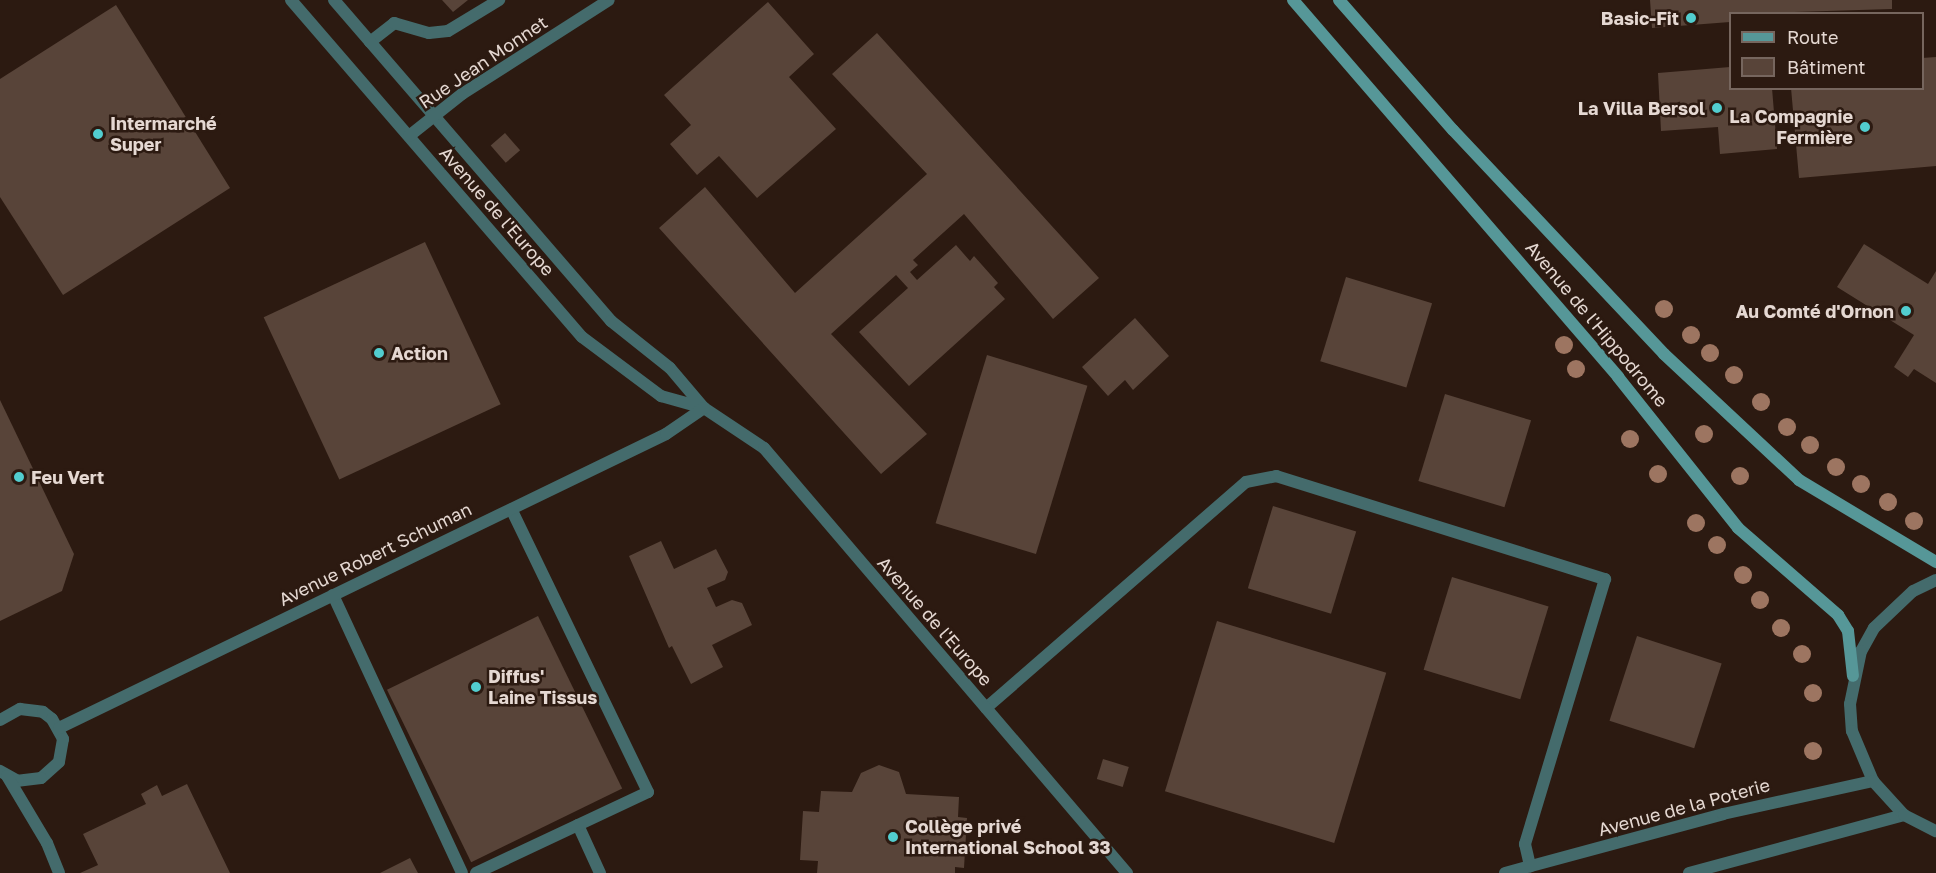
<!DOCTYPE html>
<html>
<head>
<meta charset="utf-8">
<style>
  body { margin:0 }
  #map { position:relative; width:1936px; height:873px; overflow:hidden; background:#2c1a11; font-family:"Golos Text",sans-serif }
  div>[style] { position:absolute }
  .building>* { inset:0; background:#584439; transform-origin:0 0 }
  .service>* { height:12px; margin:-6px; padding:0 6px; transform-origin:6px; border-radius:6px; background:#446b6c }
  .minor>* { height:12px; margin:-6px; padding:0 6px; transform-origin:6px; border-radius:6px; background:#446b6c }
  .tertiary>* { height:12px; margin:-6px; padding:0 6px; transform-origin:6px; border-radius:6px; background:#446b6c }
  .secondary>* { height:12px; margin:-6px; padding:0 6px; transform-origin:6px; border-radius:6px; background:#569798 }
  .trees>* { width:18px; height:18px; margin:-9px; border-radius:50%; background:#9d7561 }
  .dots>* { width:16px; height:16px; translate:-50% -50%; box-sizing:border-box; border:3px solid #2c1a11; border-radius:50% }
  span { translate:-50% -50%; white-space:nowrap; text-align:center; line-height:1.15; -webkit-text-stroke:5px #2c1a11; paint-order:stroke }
  .poi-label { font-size:18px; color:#e5d8d2; font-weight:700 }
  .right { translate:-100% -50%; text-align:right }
  .left { translate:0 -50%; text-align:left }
  .street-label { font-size:18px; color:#e5d8d2 }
  .legend { position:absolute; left:1729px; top:12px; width:195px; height:78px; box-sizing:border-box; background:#2c1a11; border:2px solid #76665e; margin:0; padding:8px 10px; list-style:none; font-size:18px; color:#e5d8d2 }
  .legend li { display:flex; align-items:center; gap:12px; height:30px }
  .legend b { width:30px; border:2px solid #76665e }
</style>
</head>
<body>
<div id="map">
  <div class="building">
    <div style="clip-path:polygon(442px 0,468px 0,453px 12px)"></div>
    <div style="clip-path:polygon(1650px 0,1892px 0,1892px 9px,1730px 14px,1730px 22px,1652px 28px)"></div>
    <div style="clip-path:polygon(768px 2px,814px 54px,789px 77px,836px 129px,757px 198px,719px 156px,697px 175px,670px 144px,691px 125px,664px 95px)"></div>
    <div style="clip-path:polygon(116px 5px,230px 188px,63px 295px,0 197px,0 79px)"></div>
    <div style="clip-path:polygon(877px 33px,1099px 278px,1053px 319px,964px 214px,913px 260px,918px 265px,910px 272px,917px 280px,956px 245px,970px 261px,974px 256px,998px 283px,994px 287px,1005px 299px,909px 386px,859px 332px,908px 288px,896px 275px,831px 334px,927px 434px,881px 474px,659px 228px,705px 187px,795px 293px,927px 174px,832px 74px)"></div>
    <div style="clip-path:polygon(1936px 57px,1936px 166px,1799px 178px,1791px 88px,1922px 88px,1922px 58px)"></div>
    <div style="clip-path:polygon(1730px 67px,1730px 88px,1772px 88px,1777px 149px,1720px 154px,1718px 127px,1661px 131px,1658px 73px)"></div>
    <div style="left:505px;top:133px;width:23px;height:19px;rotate:49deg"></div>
    <div style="left:425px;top:242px;width:179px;height:178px;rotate:65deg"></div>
    <div style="clip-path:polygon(1864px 244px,1928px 284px,1936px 271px,1936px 383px,1914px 369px,1908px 377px,1894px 367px,1914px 335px,1837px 287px)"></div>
    <div style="left:1346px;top:277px;width:90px;height:88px;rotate:17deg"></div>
    <div style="clip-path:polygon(1135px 318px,1169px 356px,1133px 390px,1125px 380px,1108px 396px,1082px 367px)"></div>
    <div style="left:987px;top:355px;width:105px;height:176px;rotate:17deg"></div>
    <div style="left:1445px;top:394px;width:90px;height:91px;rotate:17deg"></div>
    <div style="clip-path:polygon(0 400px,74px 554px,62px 591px,0 621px)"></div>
    <div style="left:1273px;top:506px;width:87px;height:86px;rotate:17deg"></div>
    <div style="clip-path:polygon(661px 541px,674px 569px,716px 549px,728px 572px,725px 580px,707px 588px,716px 607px,732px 600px,742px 603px,752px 625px,712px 645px,723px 667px,691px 684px,672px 646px,669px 648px,629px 556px)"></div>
    <div style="left:1452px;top:577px;width:101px;height:97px;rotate:17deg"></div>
    <div style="left:538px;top:616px;width:192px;height:168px;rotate:64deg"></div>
    <div style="left:1217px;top:621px;width:177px;height:178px;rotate:17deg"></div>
    <div style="left:1637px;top:636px;width:89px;height:89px;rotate:18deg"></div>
    <div style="left:1103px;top:759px;width:27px;height:21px;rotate:17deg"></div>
    <div style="clip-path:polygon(879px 765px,899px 772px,906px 794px,959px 797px,958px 817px,967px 818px,964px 868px,955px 867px,955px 873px,817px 873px,818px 861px,800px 860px,803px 811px,819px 812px,821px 791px,852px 792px,861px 773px)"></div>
    <div style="clip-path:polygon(187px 784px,230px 873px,80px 873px,98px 865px,83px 834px,146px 804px,141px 794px,157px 785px,162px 796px)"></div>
    <div style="clip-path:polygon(410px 858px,418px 873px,380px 873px)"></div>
  </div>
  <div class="service">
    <div style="left:370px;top:42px;width:31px;rotate:-38deg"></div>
    <div style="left:394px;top:23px;width:36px;rotate:16deg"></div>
    <div style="left:429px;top:33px;width:19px;rotate:-6deg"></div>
    <div style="left:448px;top:31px;width:60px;rotate:-31.3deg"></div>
    <div style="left:333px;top:595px;width:306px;rotate:65.1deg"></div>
    <div style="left:986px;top:708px;width:344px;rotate:-41deg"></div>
    <div style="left:1246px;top:482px;width:31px;rotate:-11deg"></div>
    <div style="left:1276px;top:476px;width:345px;rotate:17.4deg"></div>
    <div style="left:1605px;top:579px;width:277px;rotate:106.8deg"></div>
    <div style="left:1525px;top:844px;width:23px;rotate:77deg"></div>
    <div style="left:578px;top:825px;width:53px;rotate:65.4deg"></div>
    <div style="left:47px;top:843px;width:32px;rotate:68deg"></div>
    <div style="left:476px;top:873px;width:190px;rotate:-25.2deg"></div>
    <div style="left:648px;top:792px;width:314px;rotate:-115.8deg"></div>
    <div style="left:1689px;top:873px;width:223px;rotate:-15.1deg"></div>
  </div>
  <div class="minor">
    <div style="left:291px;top:0;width:445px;rotate:49.2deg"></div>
    <div style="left:582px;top:337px;width:99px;rotate:36.8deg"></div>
    <div style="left:661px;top:396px;width:45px;rotate:15.6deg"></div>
    <div style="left:704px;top:408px;width:72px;rotate:33.7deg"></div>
    <div style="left:764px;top:448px;width:559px;rotate:49.5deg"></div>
    <div style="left:334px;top:0;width:424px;rotate:49.2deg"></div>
    <div style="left:611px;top:321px;width:75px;rotate:38.5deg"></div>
    <div style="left:670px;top:368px;width:51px;rotate:49.8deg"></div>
    <div style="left:409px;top:136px;width:68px;rotate:-38.4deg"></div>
    <div style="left:462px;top:94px;width:174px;rotate:-32.6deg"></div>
    <div style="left:0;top:720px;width:23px;rotate:-29deg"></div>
    <div style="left:20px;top:709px;width:23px;rotate:7deg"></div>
    <div style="left:43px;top:712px;width:11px;rotate:38deg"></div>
    <div style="left:52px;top:719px;width:23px;rotate:61deg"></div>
    <div style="left:63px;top:739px;width:23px;rotate:100deg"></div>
    <div style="left:59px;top:762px;width:24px;rotate:138deg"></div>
    <div style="left:41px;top:778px;width:23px;rotate:173deg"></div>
    <div style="left:18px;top:781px;width:21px;rotate:-151deg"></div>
    <div style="left:59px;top:728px;width:674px;rotate:-25.84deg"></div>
    <div style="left:666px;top:434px;width:46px;rotate:-34.4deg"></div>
    <div style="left:7px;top:776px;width:78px;rotate:59.2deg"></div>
    <div style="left:1505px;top:873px;width:226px;rotate:-15.1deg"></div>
    <div style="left:1723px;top:814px;width:154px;rotate:-12.4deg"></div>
  </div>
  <div class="tertiary">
    <div style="left:1936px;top:580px;width:25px;rotate:154deg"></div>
    <div style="left:1913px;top:591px;width:54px;rotate:136.5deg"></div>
    <div style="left:1874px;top:628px;width:26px;rotate:119deg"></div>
    <div style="left:1861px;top:651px;width:54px;rotate:101.7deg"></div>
    <div style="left:1850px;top:704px;width:27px;rotate:86deg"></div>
    <div style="left:1852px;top:731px;width:54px;rotate:67.2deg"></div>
    <div style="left:1873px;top:781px;width:46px;rotate:47.6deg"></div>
    <div style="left:1904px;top:815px;width:36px;rotate:27deg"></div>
  </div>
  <div class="secondary">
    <div style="left:1293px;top:0;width:498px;rotate:49.2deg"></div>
    <div style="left:1618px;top:377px;width:193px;rotate:51.5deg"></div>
    <div style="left:1738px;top:528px;width:133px;rotate:41deg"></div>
    <div style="left:1838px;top:615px;width:19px;rotate:58deg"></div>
    <div style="left:1848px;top:631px;width:45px;rotate:83.7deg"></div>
    <div style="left:1339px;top:0;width:173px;rotate:48.8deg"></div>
    <div style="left:1453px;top:130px;width:308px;rotate:46.7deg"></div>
    <div style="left:1664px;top:354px;width:185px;rotate:43deg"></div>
    <div style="left:1799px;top:480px;width:160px;rotate:30.9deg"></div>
  </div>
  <div class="trees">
    <div style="left:1664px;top:309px"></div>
    <div style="left:1691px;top:335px"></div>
    <div style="left:1564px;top:345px"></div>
    <div style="left:1710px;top:353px"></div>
    <div style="left:1576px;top:369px"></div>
    <div style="left:1734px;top:375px"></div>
    <div style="left:1761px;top:402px"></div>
    <div style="left:1787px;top:427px"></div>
    <div style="left:1704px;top:434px"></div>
    <div style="left:1630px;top:439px"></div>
    <div style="left:1810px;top:445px"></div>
    <div style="left:1836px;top:467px"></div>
    <div style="left:1658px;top:474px"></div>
    <div style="left:1740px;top:476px"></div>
    <div style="left:1861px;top:484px"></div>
    <div style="left:1888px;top:502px"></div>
    <div style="left:1914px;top:521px"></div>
    <div style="left:1696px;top:523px"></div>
    <div style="left:1717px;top:545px"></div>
    <div style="left:1743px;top:575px"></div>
    <div style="left:1760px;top:600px"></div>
    <div style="left:1781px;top:628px"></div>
    <div style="left:1802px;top:654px"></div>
    <div style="left:1813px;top:693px"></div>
    <div style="left:1813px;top:751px"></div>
  </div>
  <div class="dots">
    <div style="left:1691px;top:18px;background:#52cdcf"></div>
    <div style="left:1717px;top:108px;background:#52cdcf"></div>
    <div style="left:1865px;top:127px;background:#52cdcf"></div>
    <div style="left:98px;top:134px;background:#52cdcf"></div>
    <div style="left:1906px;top:311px;background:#52cdcf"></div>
    <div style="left:379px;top:353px;background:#52cdcf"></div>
    <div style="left:19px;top:477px;background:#52cdcf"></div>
    <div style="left:476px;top:687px;background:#52cdcf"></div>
    <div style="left:893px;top:837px;background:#52cdcf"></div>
  </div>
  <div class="poi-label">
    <span class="right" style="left:1679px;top:18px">Basic-Fit</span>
    <span class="right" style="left:1705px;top:108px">La Villa Bersol</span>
    <span class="right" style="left:1853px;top:127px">La Compagnie<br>Fermière</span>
    <span class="left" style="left:110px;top:134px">Intermarché<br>Super</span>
    <span class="right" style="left:1894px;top:311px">Au Comté d'Ornon</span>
    <span class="left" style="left:391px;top:353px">Action</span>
    <span class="left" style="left:31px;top:477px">Feu Vert</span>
    <span class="left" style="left:488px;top:687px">Diffus'<br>Laine Tissus</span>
    <span class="left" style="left:905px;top:837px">Collège privé<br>International School 33</span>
  </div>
  <div class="street-label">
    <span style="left:483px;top:62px;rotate:-34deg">Rue Jean Monnet</span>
    <span style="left:497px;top:211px;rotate:49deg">Avenue de l'Europe</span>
    <span style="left:1597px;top:324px;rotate:50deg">Avenue de l'Hippodrome</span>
    <span style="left:375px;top:554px;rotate:-26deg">Avenue Robert Schuman</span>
    <span style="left:935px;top:621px;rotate:49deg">Avenue de l'Europe</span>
    <span style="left:1684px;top:807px;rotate:-15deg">Avenue de la Poterie</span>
  </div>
  <ul class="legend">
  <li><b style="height:8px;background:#569798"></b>Route</li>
  <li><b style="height:16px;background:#584439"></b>Bâtiment</li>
  </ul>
</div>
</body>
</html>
